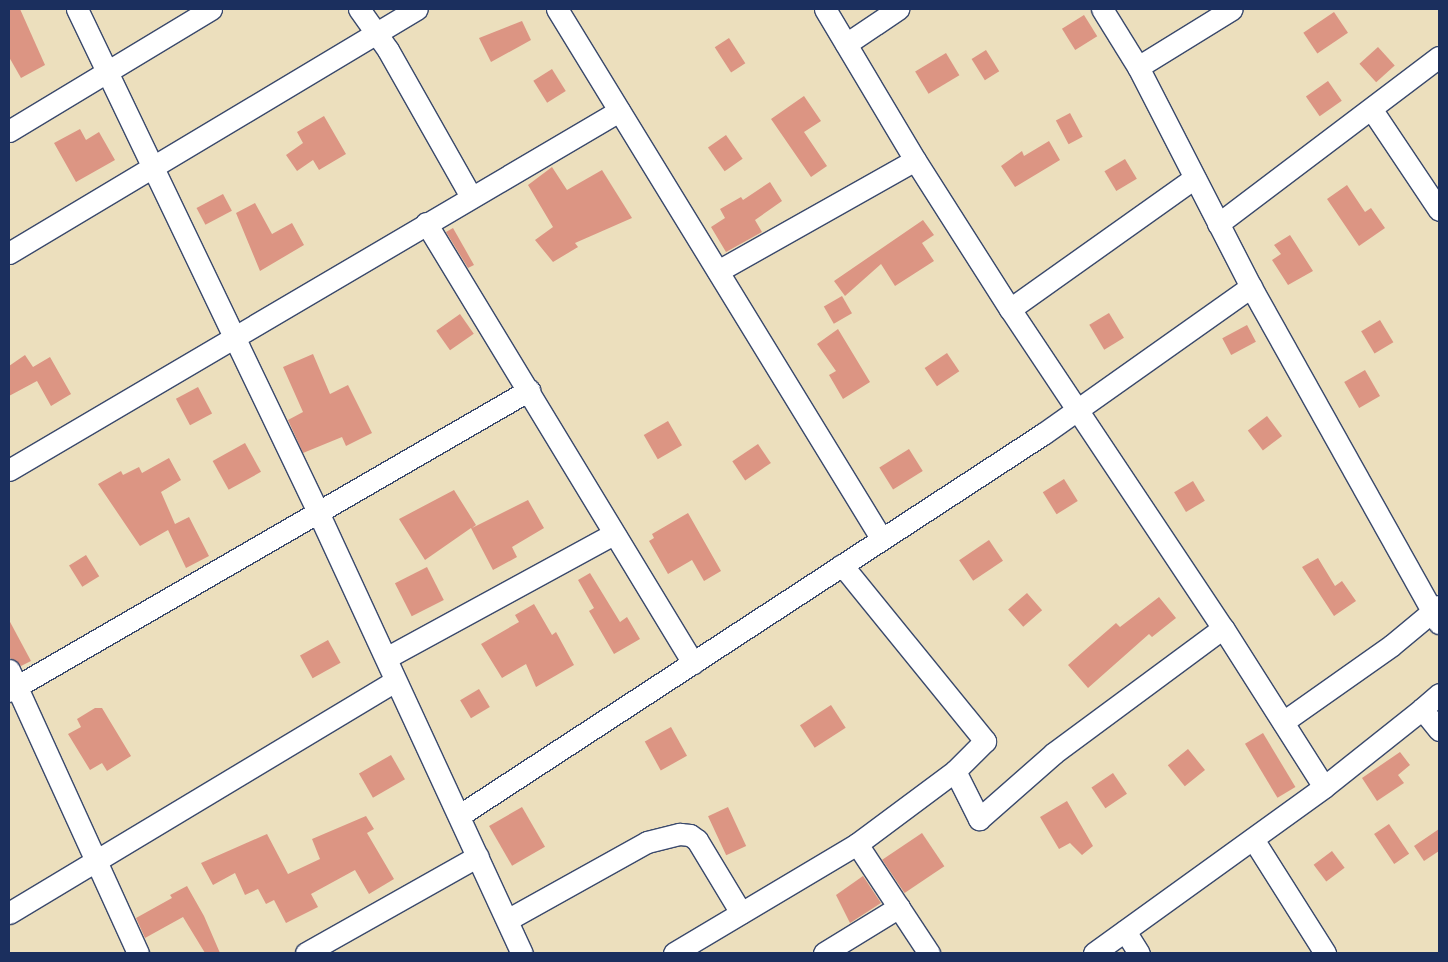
<!DOCTYPE html>
<html>
<head>
<meta charset="utf-8">
<style>
  body { margin:0 }
  #map { position:relative; width:1448px; height:962px; overflow:hidden; background:#ecdfbd; font-family:Caveat,sans-serif }
  div>[style] { position:absolute }
  .building>* { inset:0; background:#dc9583; transform-origin:0 0 }
  .roads { filter:drop-shadow(1px 0 #3a496c) drop-shadow(-1px 0 #3a496c) drop-shadow(0 1px #3a496c) drop-shadow(0 -1px #3a496c) }
  .minor>* { height:21px; margin:-10.5px; padding:0 10.5px; transform-origin:10.5px; border-radius:10.5px; background:#fff }
  span { translate:-50% -50%; white-space:nowrap; text-align:center; line-height:1.15; -webkit-text-stroke:4.5px #fbf7ec; paint-order:stroke }
  .frame { position:absolute; inset:0; border:10px solid #1b2f5e; pointer-events:none }
</style>
</head>
<body>
<div id="map">
  <div class="building">
    <div style="clip-path:polygon(9px 9px,20px 9px,45px 65px,21px 78px,9px 57px)"></div>
    <div style="left:1334px;top:12px;width:25px;height:37px;rotate:56deg"></div>
    <div style="left:1084px;top:15px;width:25px;height:26px;rotate:58deg"></div>
    <div style="clip-path:polygon(522px 21px,531px 40px,491px 62px,479px 38px)"></div>
    <div style="left:729px;top:38px;width:30px;height:17px;rotate:57deg"></div>
    <div style="left:1378px;top:47px;width:25px;height:25px;rotate:48deg"></div>
    <div style="left:986px;top:50px;width:25px;height:17px;rotate:58deg"></div>
    <div style="left:946px;top:53px;width:26px;height:36px;rotate:59deg"></div>
    <div style="left:552px;top:69px;width:26px;height:22px;rotate:58deg"></div>
    <div style="left:1328px;top:81px;width:24px;height:27px;rotate:55deg"></div>
    <div style="clip-path:polygon(804px 96px,821px 121px,804px 132px,827px 166px,811px 177px,771px 119px)"></div>
    <div style="left:1070px;top:113px;width:27px;height:16px;rotate:62deg"></div>
    <div style="clip-path:polygon(324px 116px,346px 154px,319px 170px,313px 160px,297px 171px,286px 155px,303px 143px,297px 132px)"></div>
    <div style="clip-path:polygon(80px 129px,86px 140px,99px 132px,115px 160px,76px 182px,54px 143px)"></div>
    <div style="left:726px;top:135px;width:29px;height:22px;rotate:55deg"></div>
    <div style="clip-path:polygon(1049px 141px,1060px 160px,1015px 187px,1001px 166px,1022px 151px,1024px 156px)"></div>
    <div style="left:1125px;top:159px;width:23px;height:24px;rotate:59deg"></div>
    <div style="clip-path:polygon(552px 167px,567px 190px,602px 170px,632px 218px,575px 243px,578px 247px,553px 262px,535px 240px,553px 227px,528px 185px)"></div>
    <div style="clip-path:polygon(770px 182px,782px 201px,755px 220px,762px 232px,726px 252px,711px 227px,725px 218px,720px 209px,741px 197px,743px 200px)"></div>
    <div style="clip-path:polygon(1347px 185px,1365px 212px,1371px 208px,1385px 228px,1359px 246px,1327px 199px)"></div>
    <div style="left:223px;top:194px;width:19px;height:30px;rotate:62deg"></div>
    <div style="clip-path:polygon(255px 203px,272px 234px,292px 223px,304px 245px,260px 271px,236px 213px)"></div>
    <div style="clip-path:polygon(923px 220px,934px 235px,922px 243px,934px 261px,895px 286px,881px 264px,845px 296px,834px 281px)"></div>
    <div style="clip-path:polygon(453px 228px,474px 265px,468px 268px,446px 232px)"></div>
    <div style="clip-path:polygon(1290px 235px,1313px 271px,1288px 285px,1272px 260px,1281px 254px,1274px 245px)"></div>
    <div style="left:842px;top:296px;width:20px;height:21px;rotate:60deg"></div>
    <div style="left:1109px;top:313px;width:29px;height:23px;rotate:59deg"></div>
    <div style="left:460px;top:314px;width:24px;height:29px;rotate:55deg"></div>
    <div style="left:1380px;top:320px;width:26px;height:22px;rotate:59deg"></div>
    <div style="left:1247px;top:325px;width:19px;height:28px;rotate:62deg"></div>
    <div style="clip-path:polygon(838px 329px,870px 382px,843px 399px,829px 375px,836px 371px,817px 344px)"></div>
    <div style="left:947px;top:353px;width:22px;height:27px;rotate:56deg"></div>
    <div style="clip-path:polygon(313px 354px,330px 394px,348px 385px,372px 433px,346px 446px,342px 437px,303px 453px,288px 420px,303px 412px,283px 367px)"></div>
    <div style="clip-path:polygon(25px 355px,33px 367px,50px 357px,71px 394px,51px 406px,37px 381px,9px 396px,9px 366px)"></div>
    <div style="left:1365px;top:370px;width:30px;height:24px;rotate:60deg"></div>
    <div style="left:198px;top:387px;width:30px;height:25px;rotate:62deg"></div>
    <div style="left:1267px;top:416px;width:25px;height:24px;rotate:53deg"></div>
    <div style="left:668px;top:421px;width:28px;height:28px;rotate:60deg"></div>
    <div style="left:245px;top:443px;width:33px;height:37px;rotate:61deg"></div>
    <div style="left:758px;top:444px;width:23px;height:31px;rotate:56deg"></div>
    <div style="left:909px;top:449px;width:26px;height:35px;rotate:58deg"></div>
    <div style="clip-path:polygon(169px 458px,181px 480px,161px 492px,175px 524px,189px 517px,209px 556px,186px 568px,168px 530px,140px 546px,98px 484px,121px 471px,123px 475px,139px 467px,142px 473px)"></div>
    <div style="left:1064px;top:479px;width:26px;height:25px;rotate:58deg"></div>
    <div style="left:1193px;top:481px;width:23px;height:22px;rotate:59deg"></div>
    <div style="clip-path:polygon(454px 490px,476px 525px,472px 528px,528px 500px,544px 528px,512px 547px,517px 557px,493px 570px,471px 528px,425px 560px,399px 519px)"></div>
    <div style="clip-path:polygon(688px 513px,721px 571px,704px 581px,692px 560px,668px 574px,649px 541px,654px 538px,652px 534px)"></div>
    <div style="left:989px;top:540px;width:25px;height:36px;rotate:56deg"></div>
    <div style="left:86px;top:555px;width:25px;height:20px;rotate:58deg"></div>
    <div style="clip-path:polygon(1318px 558px,1335px 586px,1342px 581px,1356px 601px,1334px 616px,1302px 567px)"></div>
    <div style="left:427px;top:567px;width:37px;height:36px;rotate:63deg"></div>
    <div style="clip-path:polygon(590px 573px,620px 622px,627px 617px,640px 639px,614px 654px,589px 611px,594px 608px,578px 580px)"></div>
    <div style="left:1027px;top:593px;width:23px;height:25px;rotate:49deg"></div>
    <div style="clip-path:polygon(1159px 597px,1176px 618px,1152px 637px,1149px 634px,1088px 688px,1068px 665px,1116px 623px,1120px 627px)"></div>
    <div style="clip-path:polygon(534px 604px,552px 635px,556px 632px,574px 665px,536px 687px,526px 664px,502px 678px,481px 644px,519px 622px,515px 615px)"></div>
    <div style="clip-path:polygon(9px 620px,31px 661px,21px 666px,9px 657px)"></div>
    <div style="left:328px;top:640px;width:26px;height:32px;rotate:61deg"></div>
    <div style="left:479px;top:689px;width:21px;height:22px;rotate:59deg"></div>
    <div style="left:831px;top:705px;width:27px;height:37px;rotate:57deg"></div>
    <div style="clip-path:polygon(95px 708px,102px 708px,131px 756px,107px 771px,102px 763px,90px 770px,68px 734px,81px 727px,77px 719px)"></div>
    <div style="left:671px;top:727px;width:33px;height:30px;rotate:61deg"></div>
    <div style="left:1263px;top:733px;width:63px;height:21px;rotate:59deg"></div>
    <div style="left:1188px;top:749px;width:27px;height:26px;rotate:51deg"></div>
    <div style="clip-path:polygon(1400px 752px,1410px 765px,1398px 775px,1404px 783px,1377px 801px,1362px 778px)"></div>
    <div style="left:391px;top:755px;width:28px;height:37px;rotate:60deg"></div>
    <div style="left:1113px;top:773px;width:25px;height:26px;rotate:56deg"></div>
    <div style="clip-path:polygon(1067px 801px,1093px 846px,1082px 855px,1070px 843px,1059px 849px,1040px 817px)"></div>
    <div style="left:522px;top:807px;width:46px;height:38px;rotate:60deg"></div>
    <div style="left:728px;top:807px;width:43px;height:22px;rotate:65deg"></div>
    <div style="clip-path:polygon(366px 816px,374px 829px,367px 833px,394px 879px,369px 894px,355px 870px,311px 894px,318px 907px,286px 923px,274px 900px,266px 904px,258px 889px,245px 895px,235px 873px,213px 885px,201px 863px,267px 834px,288px 874px,320px 859px,312px 839px)"></div>
    <div style="left:1389px;top:824px;width:36px;height:18px;rotate:56deg"></div>
    <div style="clip-path:polygon(1439px 829px,1439px 851px,1424px 861px,1414px 846px)"></div>
    <div style="left:922px;top:833px;width:40px;height:48px;rotate:56deg"></div>
    <div style="left:1332px;top:851px;width:21px;height:23px;rotate:53deg"></div>
    <div style="clip-path:polygon(863px 876px,881px 903px,850px 923px,836px 895px)"></div>
    <div style="clip-path:polygon(187px 886px,204px 916px,220px 953px,205px 953px,183px 917px,145px 938px,136px 918px,172px 898px,170px 895px)"></div>
  </div>
  <div class="roads">
    <div class="minor">
      <div style="left:77px;top:9px;width:556px;rotate:64.4deg"></div>
      <div style="left:317px;top:510px;width:488px;rotate:65.2deg"></div>
      <div style="left:359px;top:9px;width:50px;rotate:54.7deg"></div>
      <div style="left:388px;top:50px;width:169px;rotate:60.5deg"></div>
      <div style="left:557px;top:9px;width:620px;rotate:58.51deg"></div>
      <div style="left:825px;top:9px;width:176px;rotate:59.2deg"></div>
      <div style="left:915px;top:160px;width:177px;rotate:57.5deg"></div>
      <div style="left:1010px;top:309px;width:384px;rotate:56.3deg"></div>
      <div style="left:1223px;top:628px;width:188px;rotate:57.6deg"></div>
      <div style="left:1102px;top:9px;width:68px;rotate:58.2deg"></div>
      <div style="left:1138px;top:67px;width:247px;rotate:62.8deg"></div>
      <div style="left:1251px;top:287px;width:385px;rotate:60.8deg"></div>
      <div style="left:846px;top:44px;width:63px;rotate:-33.9deg"></div>
      <div style="left:1138px;top:67px;width:110px;rotate:-31.7deg"></div>
      <div style="left:1372px;top:110px;width:120px;rotate:56.2deg"></div>
      <div style="left:9px;top:131px;width:236px;rotate:-31.1deg"></div>
      <div style="left:426px;top:223px;width:515px;rotate:58.75deg"></div>
      <div style="left:1218px;top:224px;width:277px;rotate:-37.1deg"></div>
      <div style="left:9px;top:253px;width:475px;rotate:-30.9deg"></div>
      <div style="left:718px;top:271px;width:226px;rotate:-29.4deg"></div>
      <div style="left:1010px;top:309px;width:226px;rotate:-35.4deg"></div>
      <div style="left:9px;top:470px;width:708px;rotate:-30.48deg"></div>
      <div style="left:842px;top:565px;width:227px;rotate:50.9deg"></div>
      <div style="left:985px;top:741px;width:42px;rotate:135deg"></div>
      <div style="left:386px;top:658px;width:259px;rotate:-28.6deg"></div>
      <div style="left:9px;top:670px;width:311px;rotate:65.5deg"></div>
      <div style="left:9px;top:691px;width:601px;rotate:-30.06deg"></div>
      <div style="left:1422px;top:709px;width:23px;rotate:-41deg"></div>
      <div style="left:1283px;top:722px;width:133px;rotate:-35.2deg"></div>
      <div style="left:1392px;top:645px;width:61px;rotate:-39.7deg"></div>
      <div style="left:460px;top:815px;width:696px;rotate:-33.17deg"></div>
      <div style="left:1043px;top:434px;width:255px;rotate:-35.3deg"></div>
      <div style="left:1253px;top:839px;width:135px;rotate:57.7deg"></div>
      <div style="left:857px;top:844px;width:131px;rotate:56.6deg"></div>
      <div style="left:9px;top:913px;width:450px;rotate:-31deg"></div>
      <div style="left:507px;top:920px;width:160px;rotate:-29.1deg"></div>
      <div style="left:647px;top:842px;width:34px;rotate:-14deg"></div>
      <div style="left:680px;top:834px;width:10px;rotate:6deg"></div>
      <div style="left:690px;top:835px;width:9px;rotate:36deg"></div>
      <div style="left:697px;top:840px;width:85px;rotate:58.9deg"></div>
      <div style="left:1125px;top:931px;width:26px;rotate:58deg"></div>
      <div style="left:306px;top:953px;width:197px;rotate:-29.4deg"></div>
      <div style="left:674px;top:953px;width:213px;rotate:-30.8deg"></div>
      <div style="left:857px;top:844px;width:122px;rotate:-36.7deg"></div>
      <div style="left:955px;top:771px;width:54px;rotate:63.4deg"></div>
      <div style="left:979px;top:819px;width:100px;rotate:-41.3deg"></div>
      <div style="left:1054px;top:753px;width:210px;rotate:-36.5deg"></div>
      <div style="left:824px;top:953px;width:88px;rotate:-31.5deg"></div>
      <div style="left:1094px;top:953px;width:284px;rotate:-35.8deg"></div>
      <div style="left:1324px;top:787px;width:125px;rotate:-38.5deg"></div>
      <div style="left:1422px;top:709px;width:27px;rotate:51deg"></div>
    </div>
  </div>
  <div class="frame"></div>
</div>
</body>
</html>
